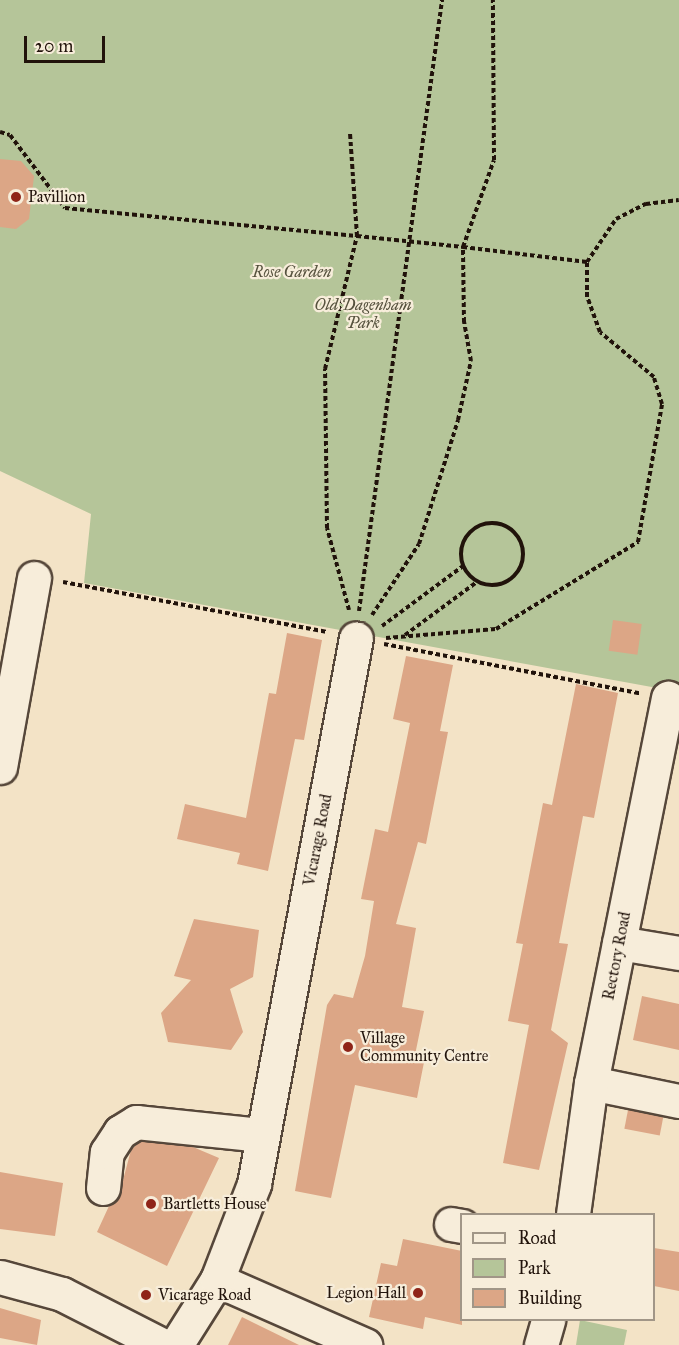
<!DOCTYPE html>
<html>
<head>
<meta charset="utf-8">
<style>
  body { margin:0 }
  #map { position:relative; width:679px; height:1345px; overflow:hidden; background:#f3e3c6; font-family:"IM FELL Great Primer",serif }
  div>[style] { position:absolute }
  .green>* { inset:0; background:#b5c599 }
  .building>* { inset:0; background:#dca686; transform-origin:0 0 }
  .path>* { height:4px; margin-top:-2px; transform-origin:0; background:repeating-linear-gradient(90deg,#21130b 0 4.5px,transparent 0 7.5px) }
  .path>.ring { margin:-2px; padding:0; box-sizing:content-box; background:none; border:4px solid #21130b; border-radius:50% }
  .roads { filter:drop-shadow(2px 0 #56473a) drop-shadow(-2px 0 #56473a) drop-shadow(0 2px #56473a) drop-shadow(0 -2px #56473a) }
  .minor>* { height:33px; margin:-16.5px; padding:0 16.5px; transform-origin:16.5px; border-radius:16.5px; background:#f7edda }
  .dots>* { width:16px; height:16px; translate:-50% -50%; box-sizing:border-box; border:3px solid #f7edda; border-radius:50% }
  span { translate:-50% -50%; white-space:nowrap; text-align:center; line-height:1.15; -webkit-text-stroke:4.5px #f7edda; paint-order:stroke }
  .poi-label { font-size:16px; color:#21130b }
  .left { translate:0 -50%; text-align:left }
  .right { translate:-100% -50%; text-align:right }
  .park-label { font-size:16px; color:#55513d; font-style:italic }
  .street-label { font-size:16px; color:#21130b }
  .legend { position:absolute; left:460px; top:1213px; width:195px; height:108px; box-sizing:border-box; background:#f7edda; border:2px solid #a19687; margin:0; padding:8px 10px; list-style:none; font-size:18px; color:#21130b }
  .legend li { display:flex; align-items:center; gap:12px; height:30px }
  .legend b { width:30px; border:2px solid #a19687 }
  .scale { position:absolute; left:24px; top:36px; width:81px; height:27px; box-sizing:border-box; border:3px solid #21130b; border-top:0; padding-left:8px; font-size:18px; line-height:21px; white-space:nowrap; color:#21130b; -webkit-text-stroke:4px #f7edda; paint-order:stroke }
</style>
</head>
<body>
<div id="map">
  <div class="green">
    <div style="clip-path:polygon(0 0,679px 0,679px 692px,84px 583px,91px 514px,0 471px)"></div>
    <div style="clip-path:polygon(580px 1320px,627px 1330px,624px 1345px,576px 1345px)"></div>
  </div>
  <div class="building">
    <div style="clip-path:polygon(0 159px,21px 161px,34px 176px,29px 219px,16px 229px,0 227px)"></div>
    <div style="left:613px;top:620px;width:29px;height:31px;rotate:8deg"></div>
    <div style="clip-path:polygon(287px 633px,322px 640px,304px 740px,295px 739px,268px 871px,237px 864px,240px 853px,177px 839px,185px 804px,246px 818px,269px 693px,276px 694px)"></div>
    <div style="clip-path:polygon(406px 656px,453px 665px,440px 731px,448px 732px,426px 844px,418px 842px,396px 924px,416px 928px,402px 1007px,424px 1011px,415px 1055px,425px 1057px,417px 1098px,355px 1085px,331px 1198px,295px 1191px,327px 1005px,334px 994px,353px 998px,365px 956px,374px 901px,361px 899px,375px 829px,388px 832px,410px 723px,393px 719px)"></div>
    <div style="clip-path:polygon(576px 684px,618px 693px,594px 818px,583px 816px,559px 943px,568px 944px,551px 1030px,568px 1043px,539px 1170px,503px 1163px,529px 1025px,508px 1021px,523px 944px,516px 943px,543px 803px,552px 805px)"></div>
    <div style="clip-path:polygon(194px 919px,259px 930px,253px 977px,230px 989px,243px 1032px,231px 1050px,168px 1042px,161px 1013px,191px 980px,174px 976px)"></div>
    <div style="clip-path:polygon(642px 996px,679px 1004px,679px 1050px,633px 1040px)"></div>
    <div style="left:628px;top:1110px;width:36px;height:19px;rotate:11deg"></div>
    <div style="clip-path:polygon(140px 1141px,193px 1147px,219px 1158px,167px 1266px,97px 1232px,109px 1206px,118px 1199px,131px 1150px)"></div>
    <div style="clip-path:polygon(0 1172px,63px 1183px,55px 1236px,0 1229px)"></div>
    <div style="clip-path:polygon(403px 1239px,462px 1251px,462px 1325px,425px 1317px,423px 1329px,369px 1317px,381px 1263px,397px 1266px)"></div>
    <div style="clip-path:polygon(654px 1248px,679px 1252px,679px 1291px,654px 1286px)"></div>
    <div style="clip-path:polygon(0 1308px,41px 1320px,37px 1345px,0 1338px)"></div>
    <div style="clip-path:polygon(242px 1317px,299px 1345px,228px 1345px)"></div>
  </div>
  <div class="path">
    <div style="left:0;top:132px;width:10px;rotate:17deg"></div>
    <div style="left:10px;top:135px;width:91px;rotate:53deg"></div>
    <div style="left:65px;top:208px;width:293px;rotate:5.5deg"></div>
    <div style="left:357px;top:236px;width:103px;rotate:-93.9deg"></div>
    <div class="ring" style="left:461px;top:523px;width:58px;height:58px"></div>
    <div style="left:63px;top:582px;width:269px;rotate:10.7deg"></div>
    <div style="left:349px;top:610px;width:85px;rotate:-105deg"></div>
    <div style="left:327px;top:528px;width:159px;rotate:-90.7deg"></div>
    <div style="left:325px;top:369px;width:137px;rotate:-76.5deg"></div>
    <div style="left:357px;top:236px;width:107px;rotate:5.9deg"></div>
    <div style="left:463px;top:247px;width:92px;rotate:-70.4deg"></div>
    <div style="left:494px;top:160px;width:160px;rotate:-90.4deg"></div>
    <div style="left:359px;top:611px;width:617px;rotate:-82.26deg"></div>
    <div style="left:372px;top:615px;width:85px;rotate:-56.5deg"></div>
    <div style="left:419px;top:544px;width:130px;rotate:-72.5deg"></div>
    <div style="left:458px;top:420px;width:60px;rotate:-77.6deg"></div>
    <div style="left:471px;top:361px;width:40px;rotate:-100deg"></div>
    <div style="left:464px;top:322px;width:75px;rotate:-90.8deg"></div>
    <div style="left:463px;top:247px;width:125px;rotate:6.9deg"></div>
    <div style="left:382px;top:626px;width:101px;rotate:-36.5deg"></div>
    <div style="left:405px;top:635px;width:89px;rotate:-36.4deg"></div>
    <div style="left:386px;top:638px;width:110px;rotate:-4.7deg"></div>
    <div style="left:496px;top:629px;width:167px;rotate:-31.5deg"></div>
    <div style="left:638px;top:542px;width:140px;rotate:-80.1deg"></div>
    <div style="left:662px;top:404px;width:28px;rotate:-107deg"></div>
    <div style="left:654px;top:377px;width:70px;rotate:-140.2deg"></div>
    <div style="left:600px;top:332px;width:37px;rotate:-110deg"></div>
    <div style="left:587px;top:297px;width:35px;rotate:-90deg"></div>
    <div style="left:587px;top:262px;width:52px;rotate:-56deg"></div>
    <div style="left:616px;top:219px;width:34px;rotate:-27deg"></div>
    <div style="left:646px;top:204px;width:33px;rotate:-7deg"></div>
    <div style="left:384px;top:644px;width:260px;rotate:10.9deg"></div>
  </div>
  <div class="roads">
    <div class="minor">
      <div style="left:0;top:767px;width:192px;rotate:-79.8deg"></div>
      <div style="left:619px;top:943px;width:61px;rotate:9.5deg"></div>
      <div style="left:591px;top:1083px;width:90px;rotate:11.6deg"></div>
      <div style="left:103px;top:1188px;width:36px;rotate:-84deg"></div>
      <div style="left:107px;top:1152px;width:24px;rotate:-57deg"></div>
      <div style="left:120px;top:1132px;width:19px;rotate:-32deg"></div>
      <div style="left:136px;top:1122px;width:127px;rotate:5.9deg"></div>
      <div style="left:573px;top:1214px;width:132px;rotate:-82.2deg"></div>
      <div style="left:591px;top:1083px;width:393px;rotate:-78.7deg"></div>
      <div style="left:451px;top:1224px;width:11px;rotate:10deg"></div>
      <div style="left:0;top:1277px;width:64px;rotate:15.3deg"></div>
      <div style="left:62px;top:1294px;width:112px;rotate:27deg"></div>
      <div style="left:217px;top:1280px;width:162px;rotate:23.7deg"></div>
      <div style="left:176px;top:1345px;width:77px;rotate:-57.8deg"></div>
      <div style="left:217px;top:1280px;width:103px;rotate:-68.9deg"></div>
      <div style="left:254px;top:1184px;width:555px;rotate:-79.42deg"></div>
      <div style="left:541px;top:1345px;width:26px;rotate:-74deg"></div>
    </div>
  </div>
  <div class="dots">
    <div style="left:16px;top:197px;background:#8f2418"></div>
    <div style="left:348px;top:1047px;background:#8f2418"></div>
    <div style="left:151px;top:1204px;background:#8f2418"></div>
    <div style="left:418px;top:1293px;background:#8f2418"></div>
    <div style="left:146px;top:1295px;background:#8f2418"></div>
  </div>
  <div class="poi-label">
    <span class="left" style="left:28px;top:197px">Pavillion</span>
    <span class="left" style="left:360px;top:1047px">Village<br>Community Centre</span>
    <span class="left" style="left:163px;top:1204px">Bartletts House</span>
    <span class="right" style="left:406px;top:1293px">Legion Hall</span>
    <span class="left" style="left:158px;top:1295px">Vicarage Road</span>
  </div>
  <div class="park-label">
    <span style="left:292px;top:272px">Rose Garden</span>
    <span style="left:363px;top:314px">Old Dagenham<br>Park</span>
  </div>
  <div class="street-label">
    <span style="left:318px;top:840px;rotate:-79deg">Vicarage Road</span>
    <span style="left:617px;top:956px;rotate:-79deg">Rectory Road</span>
  </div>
  <ul class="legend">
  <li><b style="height:8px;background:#f7edda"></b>Road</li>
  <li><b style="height:16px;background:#b5c599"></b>Park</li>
  <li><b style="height:16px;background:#dca686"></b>Building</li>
  </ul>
  <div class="scale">20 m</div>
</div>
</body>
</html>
